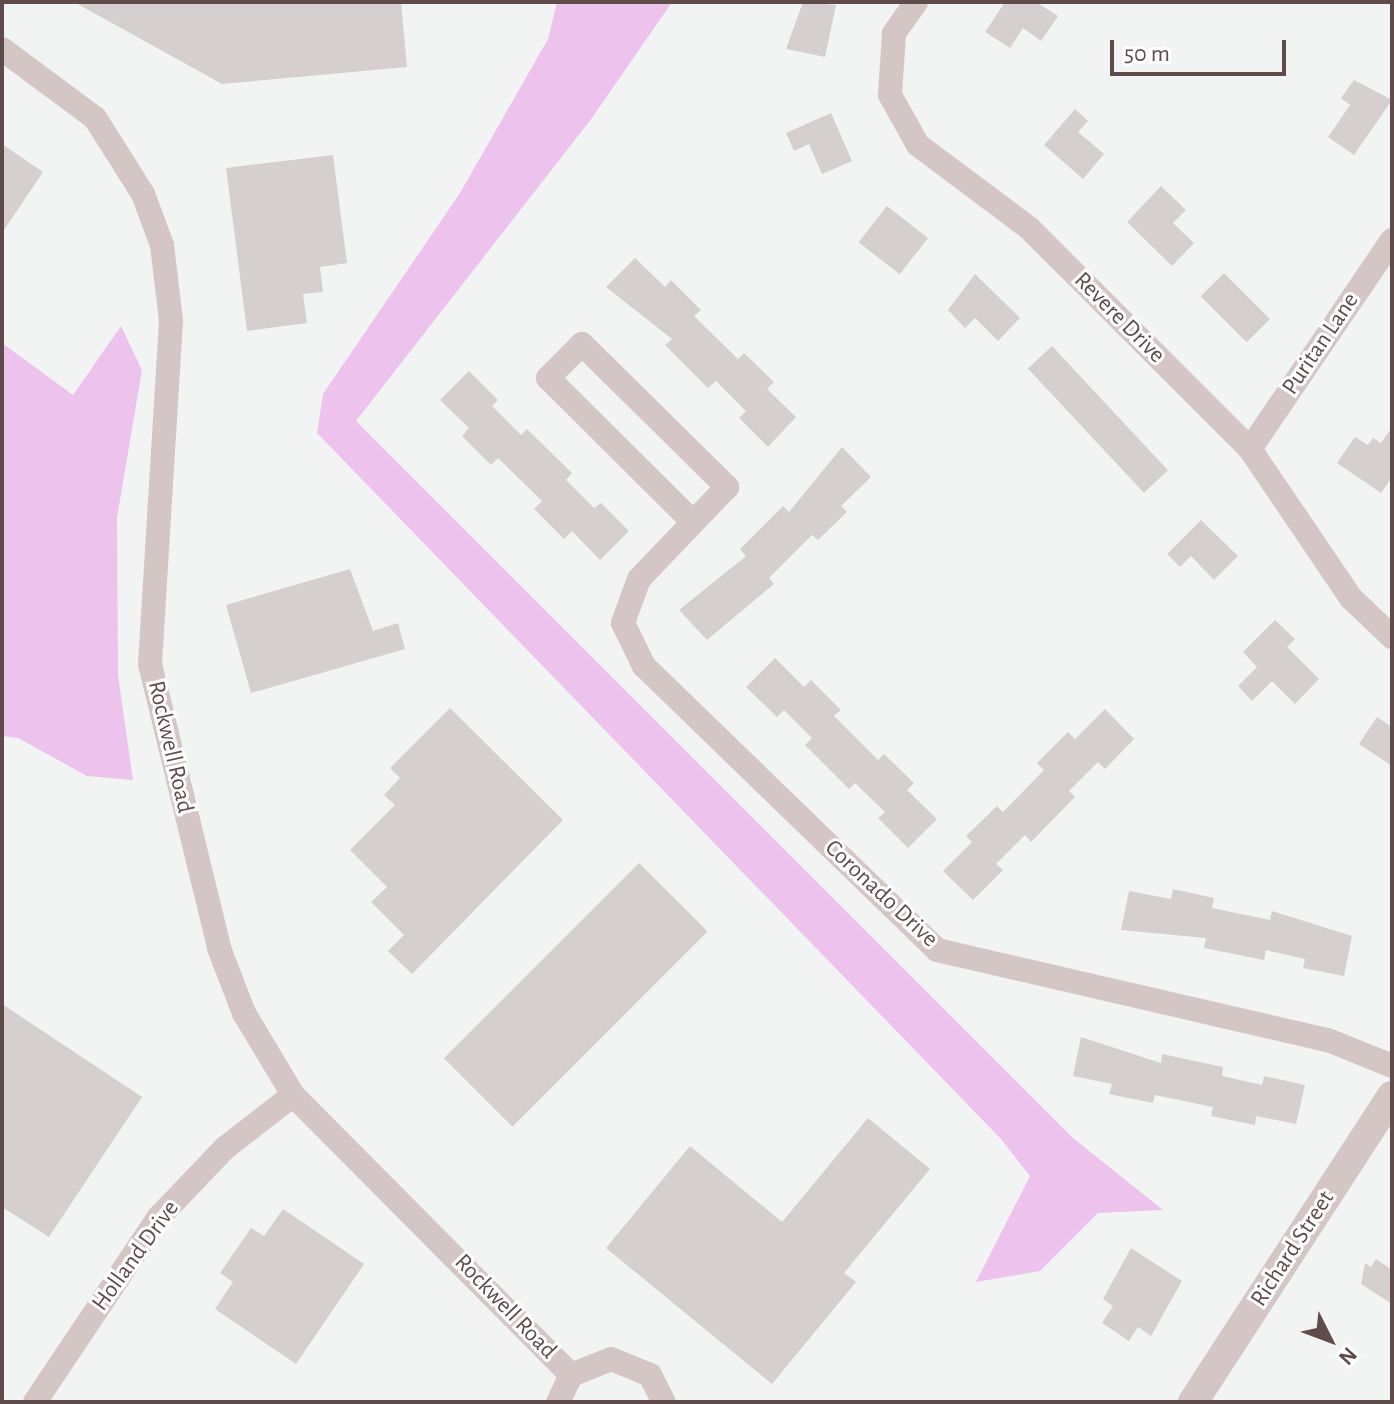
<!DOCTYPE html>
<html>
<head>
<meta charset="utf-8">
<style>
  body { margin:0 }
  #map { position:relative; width:1394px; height:1404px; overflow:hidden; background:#f1f4f3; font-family:"Alegreya Sans",sans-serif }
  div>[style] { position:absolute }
  .green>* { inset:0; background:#edc3ee }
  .building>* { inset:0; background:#d5d0cf; transform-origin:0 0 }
  .minor>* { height:24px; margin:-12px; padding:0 12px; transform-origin:12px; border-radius:12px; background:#d5c6c6 }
  .tertiary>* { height:30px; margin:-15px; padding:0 15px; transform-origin:15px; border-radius:15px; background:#d5c6c6 }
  span { translate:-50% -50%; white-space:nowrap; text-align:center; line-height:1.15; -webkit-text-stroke:6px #fff; paint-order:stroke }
  .street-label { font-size:24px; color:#5e4b4a }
  .frame { position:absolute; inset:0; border:4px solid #5e4b4a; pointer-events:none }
  .north { position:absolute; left:1290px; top:1300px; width:80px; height:80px; -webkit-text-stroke:6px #fff; paint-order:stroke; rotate:132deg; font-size:22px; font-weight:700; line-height:32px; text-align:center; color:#5e4b4a }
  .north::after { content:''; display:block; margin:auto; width:28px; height:36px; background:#5e4b4a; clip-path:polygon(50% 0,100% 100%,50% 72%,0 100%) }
  .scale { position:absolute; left:1110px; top:40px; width:176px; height:36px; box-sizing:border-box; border:4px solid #5e4b4a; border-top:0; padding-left:10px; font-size:24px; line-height:28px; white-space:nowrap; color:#5e4b4a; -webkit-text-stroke:6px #fff; paint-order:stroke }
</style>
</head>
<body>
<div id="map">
  <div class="green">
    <div style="clip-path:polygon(557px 2px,672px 2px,592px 118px,356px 421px,1073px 1138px,1163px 1210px,1098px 1213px,1040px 1271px,976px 1282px,1030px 1176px,1001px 1139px,317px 433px,323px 394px,460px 193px,548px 39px)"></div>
    <div style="clip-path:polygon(121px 326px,142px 370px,117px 518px,118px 675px,133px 780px,87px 776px,18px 738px,2px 736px,2px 343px,73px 395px)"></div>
  </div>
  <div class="building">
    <div style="clip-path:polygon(74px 2px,401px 2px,407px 67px,222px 84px)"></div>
    <div style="clip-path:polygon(803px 2px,836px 5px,825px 57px,786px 49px)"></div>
    <div style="clip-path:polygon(1005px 2px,1036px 2px,1058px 16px,1041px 41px,1023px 28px,1010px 48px,985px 32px)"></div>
    <div style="clip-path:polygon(1354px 80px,1392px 100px,1354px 155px,1328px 137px,1350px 105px,1341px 98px)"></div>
    <div style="clip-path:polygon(1075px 109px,1088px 121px,1078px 132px,1104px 154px,1083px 179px,1044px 145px)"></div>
    <div style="clip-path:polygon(831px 113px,852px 161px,822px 174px,809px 144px,794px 151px,786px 133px)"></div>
    <div style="clip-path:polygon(2px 144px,43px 172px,2px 233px)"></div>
    <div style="clip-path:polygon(333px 155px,347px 263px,320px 267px,323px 292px,303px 294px,307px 323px,247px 331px,226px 168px)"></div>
    <div style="clip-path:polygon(1161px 186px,1186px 210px,1173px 223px,1194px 243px,1172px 266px,1127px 222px)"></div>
    <div style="left:887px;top:206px;width:52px;height:46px;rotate:38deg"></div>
    <div style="clip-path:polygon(635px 258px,665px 287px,671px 280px,701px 310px,694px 316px,738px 359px,744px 353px,774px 382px,767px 389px,796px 417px,768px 447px,739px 418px,746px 411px,716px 381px,708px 388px,665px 345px,672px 339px,606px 287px)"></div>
    <div style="left:1224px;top:273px;width:65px;height:33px;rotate:45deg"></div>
    <div style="clip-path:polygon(975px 274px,1020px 318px,998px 341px,975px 318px,965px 328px,948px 310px)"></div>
    <div style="left:1052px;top:346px;width:170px;height:33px;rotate:47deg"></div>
    <div style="clip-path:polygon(469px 371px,498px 400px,492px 406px,521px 435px,527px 429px,572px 473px,566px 480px,594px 508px,601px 503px,629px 531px,600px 560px,572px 531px,564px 539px,534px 509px,542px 501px,498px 458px,491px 465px,462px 436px,469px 428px,440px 400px)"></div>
    <div style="clip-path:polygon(1392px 427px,1392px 477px,1381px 493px,1337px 463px,1355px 437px,1368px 445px,1373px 438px,1381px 443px)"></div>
    <div style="clip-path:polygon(842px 447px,871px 477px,841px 506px,847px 512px,818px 540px,812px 535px,769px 578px,774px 584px,707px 640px,679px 610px,746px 556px,740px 549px,783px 506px,789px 512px)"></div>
    <div style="clip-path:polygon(1201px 520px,1238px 556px,1214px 580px,1191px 556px,1180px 567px,1167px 554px)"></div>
    <div style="clip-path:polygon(350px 569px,373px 631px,398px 623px,405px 649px,251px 693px,226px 605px)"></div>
    <div style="clip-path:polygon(1275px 620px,1295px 639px,1287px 647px,1319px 679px,1295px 704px,1272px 681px,1252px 701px,1238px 686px,1257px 667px,1243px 652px)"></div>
    <div style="clip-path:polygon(775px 658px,804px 687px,811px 680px,841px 710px,834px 716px,878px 760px,884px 754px,914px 783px,907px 790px,937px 819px,908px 848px,878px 818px,885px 812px,855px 783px,849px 789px,805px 745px,812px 738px,784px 710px,777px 717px,746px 687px)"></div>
    <div style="clip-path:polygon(450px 708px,563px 820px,412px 974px,388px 951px,404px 935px,371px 902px,387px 887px,350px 850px,395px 805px,384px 795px,400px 778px,390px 768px)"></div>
    <div style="clip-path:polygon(1105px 709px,1134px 739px,1105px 769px,1098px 762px,1069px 791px,1075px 797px,1031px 842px,1025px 835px,996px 864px,1003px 870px,973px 900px,943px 871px,972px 842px,966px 836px,997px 806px,1003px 812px,1044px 770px,1037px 763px,1068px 732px,1075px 739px)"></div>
    <div style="clip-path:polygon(1377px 717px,1392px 727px,1392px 766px,1359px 744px)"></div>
    <div style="left:639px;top:863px;width:97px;height:276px;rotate:45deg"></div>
    <div style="clip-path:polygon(1173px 889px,1214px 898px,1212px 908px,1270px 920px,1272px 911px,1352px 936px,1344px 976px,1303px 968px,1305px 959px,1266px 950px,1264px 960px,1204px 948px,1206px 938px,1121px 930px,1129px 891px,1171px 899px)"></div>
    <div style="clip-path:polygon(2px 1004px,142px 1097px,49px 1237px,2px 1207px)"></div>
    <div style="clip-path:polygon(1081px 1037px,1161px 1063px,1162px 1054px,1223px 1067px,1222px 1076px,1262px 1085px,1264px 1076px,1305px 1085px,1296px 1124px,1256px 1116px,1255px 1125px,1211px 1116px,1213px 1107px,1155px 1095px,1153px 1103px,1109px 1094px,1112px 1084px,1073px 1076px)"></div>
    <div style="clip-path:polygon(868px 1118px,930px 1169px,844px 1273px,856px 1282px,772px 1384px,606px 1248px,690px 1146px,782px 1222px)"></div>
    <div style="clip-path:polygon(283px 1209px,364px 1264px,296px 1364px,215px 1309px,233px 1282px,220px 1273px,251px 1228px,264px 1236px)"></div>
    <div style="clip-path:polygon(1131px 1248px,1182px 1281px,1151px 1336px,1138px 1327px,1129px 1341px,1102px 1323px,1113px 1306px,1103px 1299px)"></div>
    <div style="clip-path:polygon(1376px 1259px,1392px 1270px,1392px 1304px,1361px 1284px,1365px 1263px,1371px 1267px)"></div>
  </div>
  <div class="minor">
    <div style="left:916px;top:2px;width:39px;rotate:125deg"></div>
    <div style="left:894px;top:34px;width:61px;rotate:93.8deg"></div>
    <div style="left:890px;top:95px;width:57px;rotate:60.8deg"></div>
    <div style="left:918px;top:145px;width:139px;rotate:36.8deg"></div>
    <div style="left:1029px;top:228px;width:313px;rotate:45deg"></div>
    <div style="left:1250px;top:449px;width:180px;rotate:55.9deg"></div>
    <div style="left:1351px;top:598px;width:57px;rotate:43.6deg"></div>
    <div style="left:2px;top:49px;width:116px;rotate:36.6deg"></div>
    <div style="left:95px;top:118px;width:90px;rotate:57.7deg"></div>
    <div style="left:143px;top:194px;width:54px;rotate:69.6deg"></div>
    <div style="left:162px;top:245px;width:77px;rotate:83.2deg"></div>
    <div style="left:171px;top:321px;width:344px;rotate:93.5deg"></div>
    <div style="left:150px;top:664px;width:292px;rotate:76.3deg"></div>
    <div style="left:219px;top:948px;width:70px;rotate:69deg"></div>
    <div style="left:244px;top:1013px;width:96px;rotate:59.1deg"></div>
    <div style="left:293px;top:1095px;width:395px;rotate:45.2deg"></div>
    <div style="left:1250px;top:449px;width:253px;rotate:-55.8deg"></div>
    <div style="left:693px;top:522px;width:204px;rotate:-135.2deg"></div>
    <div style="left:548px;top:378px;width:48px;rotate:-45deg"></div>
    <div style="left:582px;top:344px;width:204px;rotate:44.6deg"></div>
    <div style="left:727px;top:487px;width:127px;rotate:133.7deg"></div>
    <div style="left:639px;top:579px;width:47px;rotate:110deg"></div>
    <div style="left:623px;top:623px;width:48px;rotate:64deg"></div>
    <div style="left:644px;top:666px;width:408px;rotate:44.1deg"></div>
    <div style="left:937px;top:950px;width:401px;rotate:13deg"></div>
    <div style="left:1328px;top:1040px;width:69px;rotate:22.1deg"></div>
    <div style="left:35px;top:1402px;width:223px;rotate:-56.2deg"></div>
    <div style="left:159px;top:1217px;width:95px;rotate:-46.3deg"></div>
    <div style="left:225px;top:1148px;width:86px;rotate:-37.9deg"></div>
    <div style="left:558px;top:1402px;width:30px;rotate:-64deg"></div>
    <div style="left:571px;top:1375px;width:43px;rotate:-21.8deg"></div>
    <div style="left:611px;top:1359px;width:42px;rotate:22.3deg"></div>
    <div style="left:650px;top:1375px;width:30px;rotate:63deg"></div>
  </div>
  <div class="tertiary">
    <div style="left:1193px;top:1402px;width:365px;rotate:-57deg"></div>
  </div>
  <div class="street-label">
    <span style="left:1119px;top:318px;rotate:45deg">Revere Drive</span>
    <span style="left:1321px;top:344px;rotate:-56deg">Puritan Lane</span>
    <span style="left:170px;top:747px;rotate:77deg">Rockwell Road</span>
    <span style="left:881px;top:894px;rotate:43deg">Coronado Drive</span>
    <span style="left:1293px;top:1249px;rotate:-57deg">Richard Street</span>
    <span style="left:136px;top:1256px;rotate:-54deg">Holland Drive</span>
    <span style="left:505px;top:1307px;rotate:46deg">Rockwell Road</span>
  </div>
  <div class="frame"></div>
  <div class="north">N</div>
  <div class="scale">50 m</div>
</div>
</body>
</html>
